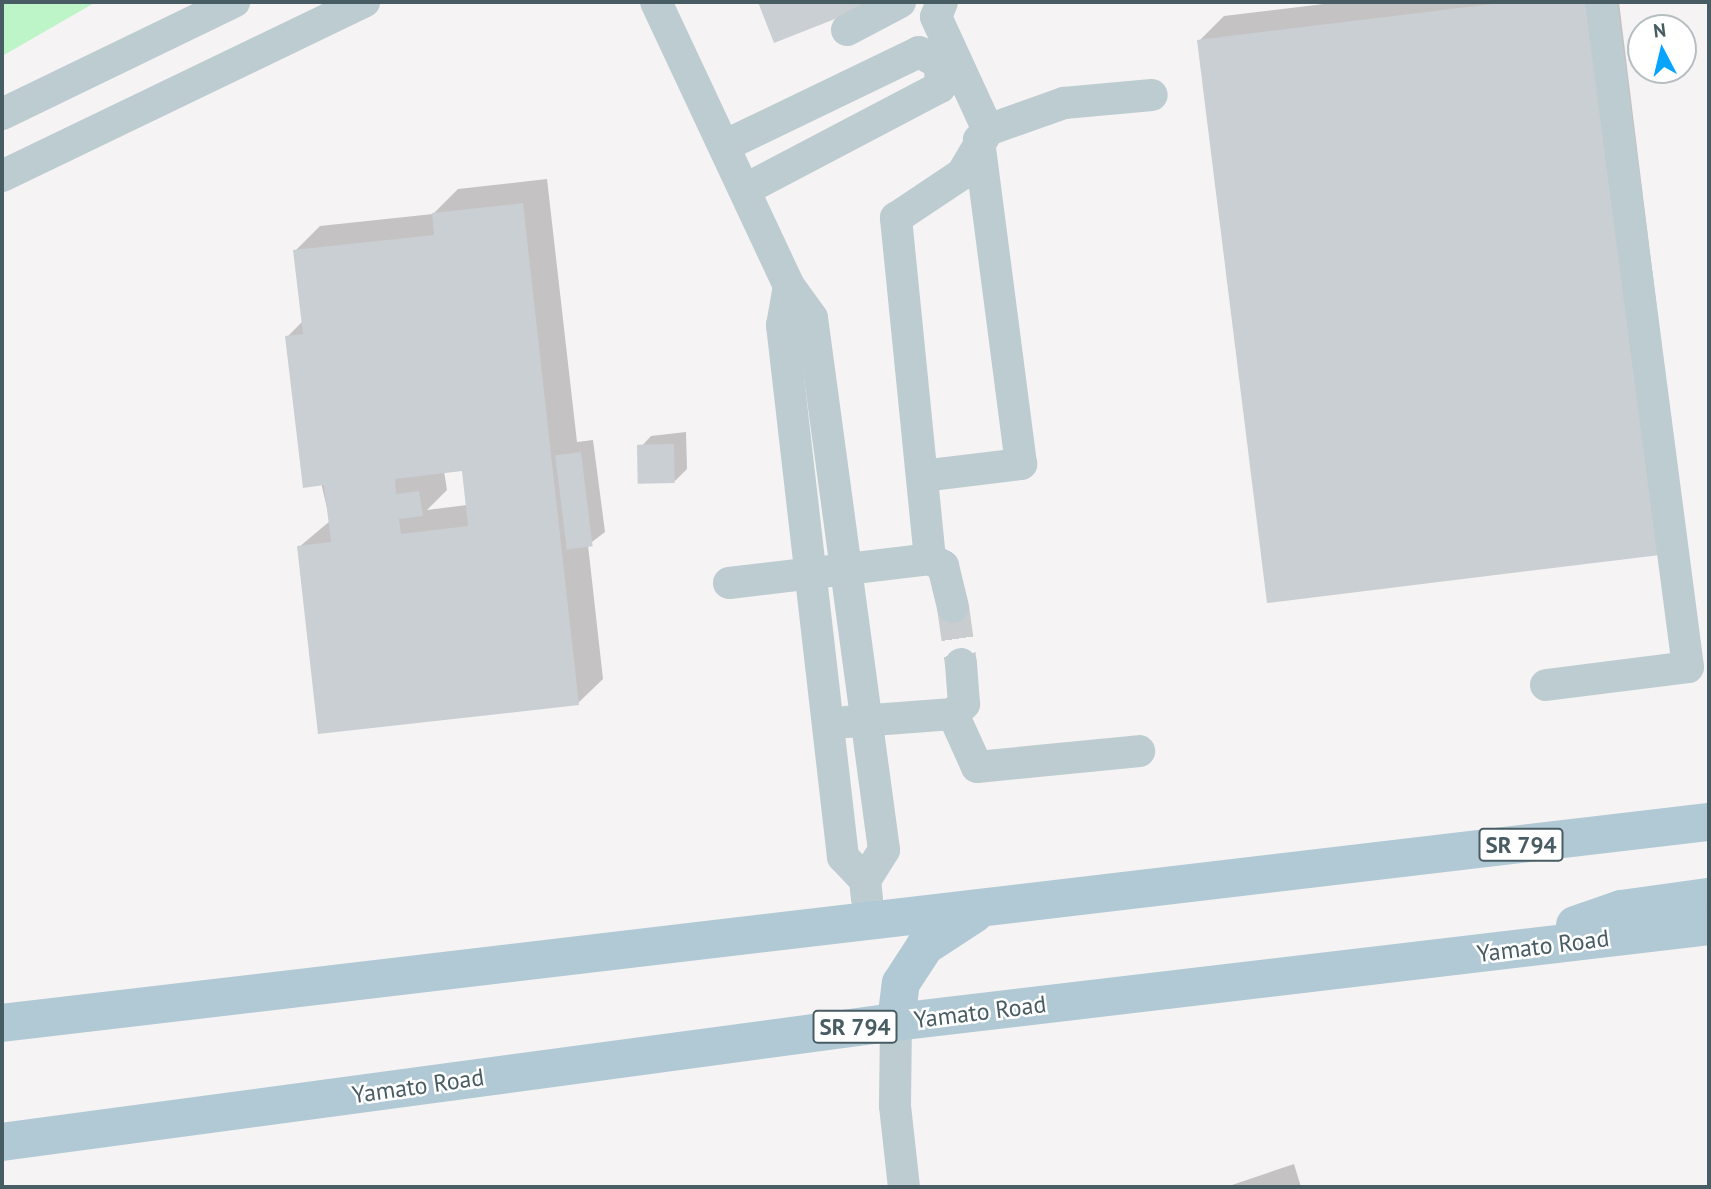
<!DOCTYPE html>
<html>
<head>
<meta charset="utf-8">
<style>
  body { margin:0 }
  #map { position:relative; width:1711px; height:1189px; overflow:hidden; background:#f5f3f3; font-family:"PT Sans",sans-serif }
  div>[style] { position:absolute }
  .green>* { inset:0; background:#bef5c8 }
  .shadow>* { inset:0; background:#0003 }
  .building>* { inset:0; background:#c9cfd3; transform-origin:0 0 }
  .minor-tunnel>* { height:32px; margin-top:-16px; transform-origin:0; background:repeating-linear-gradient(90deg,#cacdcf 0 32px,transparent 0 48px) }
  .minor>* { height:32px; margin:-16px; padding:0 16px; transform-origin:16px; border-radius:16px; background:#bcccd0 }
  .major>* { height:38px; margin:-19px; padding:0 19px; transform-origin:19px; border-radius:19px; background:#b0c9d4 }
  span { translate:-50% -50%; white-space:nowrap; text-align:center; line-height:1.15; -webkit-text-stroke:5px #fff; paint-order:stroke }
  .shield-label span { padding:2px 5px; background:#fff; border:2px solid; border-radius:5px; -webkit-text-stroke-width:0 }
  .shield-label { font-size:23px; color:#485c63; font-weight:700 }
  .street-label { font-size:24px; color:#485c63 }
  .frame { position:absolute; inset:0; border:4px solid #485c63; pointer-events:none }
  .north { position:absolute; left:1627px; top:14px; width:70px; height:70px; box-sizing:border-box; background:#fff; border:2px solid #b6bec1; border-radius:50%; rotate:353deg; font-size:19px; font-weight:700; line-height:28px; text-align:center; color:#485c63 }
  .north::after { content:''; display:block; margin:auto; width:24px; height:32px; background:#06a4fc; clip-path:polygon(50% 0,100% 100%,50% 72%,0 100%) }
</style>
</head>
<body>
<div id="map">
  <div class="green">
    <div style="clip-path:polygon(2px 2px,96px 2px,4px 55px)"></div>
  </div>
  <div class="shadow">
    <div style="clip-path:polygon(759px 2px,873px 2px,775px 40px)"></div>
    <div style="clip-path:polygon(1340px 2px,1619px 2px,1684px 528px,1199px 41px,1224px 16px)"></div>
    <div style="clip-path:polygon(evenodd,547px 179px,577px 442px,593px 440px,605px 532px,588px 545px,603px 679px,578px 703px,299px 547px,330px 521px,287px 337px,303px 321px,295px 251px,320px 226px,433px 214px,458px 189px,547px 179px,463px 469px,467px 505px,427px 510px,447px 490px,444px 471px,463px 469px)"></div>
    <div style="clip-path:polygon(686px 432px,687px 469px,675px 481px,639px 449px,651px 436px)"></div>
    <div style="clip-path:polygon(1294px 1164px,1301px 1187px,1226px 1187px)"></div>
  </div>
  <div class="building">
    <div style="clip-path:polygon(758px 2px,878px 2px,774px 43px)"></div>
    <div style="clip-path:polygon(1508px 2px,1591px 2px,1660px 555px,1267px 603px,1197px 40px)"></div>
    <div style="clip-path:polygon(evenodd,523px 203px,579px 705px,318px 734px,297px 546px,331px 542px,324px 485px,303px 488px,285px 336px,303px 334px,293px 250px,434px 235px,432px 213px,523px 203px,462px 471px,468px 526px,401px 534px,399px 519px,423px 516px,419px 491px,396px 494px,395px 479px,462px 471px)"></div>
    <div style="left:674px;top:444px;width:39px;height:37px;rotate:89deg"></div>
    <div style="left:581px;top:452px;width:95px;height:26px;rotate:83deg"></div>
  </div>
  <div class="minor-tunnel">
    <div style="left:953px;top:607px;width:58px;rotate:82deg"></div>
  </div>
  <div class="minor">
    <div style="left:656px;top:2px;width:314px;rotate:64.9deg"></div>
    <div style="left:789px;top:286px;width:39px;rotate:54deg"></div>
    <div style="left:812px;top:318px;width:537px;rotate:82.29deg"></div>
    <div style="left:884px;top:850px;width:36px;rotate:122deg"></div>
    <div style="left:942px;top:2px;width:16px;rotate:112deg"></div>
    <div style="left:936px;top:17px;width:124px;rotate:65.3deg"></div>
    <div style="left:988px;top:130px;width:81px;rotate:-19.6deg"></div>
    <div style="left:1064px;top:103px;width:88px;rotate:-5.2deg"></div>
    <div style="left:847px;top:30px;width:60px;rotate:-27.8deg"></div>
    <div style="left:2px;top:114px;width:258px;rotate:-25.8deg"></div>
    <div style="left:726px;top:145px;width:214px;rotate:-25.7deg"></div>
    <div style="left:919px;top:52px;width:25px;rotate:29deg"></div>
    <div style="left:2px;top:176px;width:402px;rotate:-25.7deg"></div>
    <div style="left:746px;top:189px;width:219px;rotate:-27.7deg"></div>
    <div style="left:940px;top:87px;width:23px;rotate:-88deg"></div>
    <div style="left:789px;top:286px;width:40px;rotate:100deg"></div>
    <div style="left:782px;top:325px;width:535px;rotate:83.46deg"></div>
    <div style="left:843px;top:857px;width:32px;rotate:46deg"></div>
    <div style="left:865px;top:880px;width:19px;rotate:84deg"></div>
    <div style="left:922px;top:476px;width:100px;rotate:-6.9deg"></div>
    <div style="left:1021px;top:464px;width:327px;rotate:-97.4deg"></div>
    <div style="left:930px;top:559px;width:343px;rotate:-95.7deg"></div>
    <div style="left:896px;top:218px;width:79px;rotate:-33.7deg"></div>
    <div style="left:962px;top:174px;width:51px;rotate:-59.4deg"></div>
    <div style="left:729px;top:583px;width:202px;rotate:-6.8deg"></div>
    <div style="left:930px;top:559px;width:15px;rotate:28deg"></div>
    <div style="left:943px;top:566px;width:42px;rotate:76.3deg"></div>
    <div style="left:1546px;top:685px;width:143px;rotate:-7.2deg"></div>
    <div style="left:1688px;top:667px;width:671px;rotate:-97.45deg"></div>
    <div style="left:953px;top:714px;width:58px;rotate:65.6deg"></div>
    <div style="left:977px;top:767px;width:163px;rotate:-5.6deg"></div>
    <div style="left:846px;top:722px;width:107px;rotate:-4.3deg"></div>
    <div style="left:953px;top:714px;width:15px;rotate:-42deg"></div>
    <div style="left:964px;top:704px;width:40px;rotate:-94.3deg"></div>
    <div style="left:896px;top:1022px;width:84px;rotate:90.7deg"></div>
    <div style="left:895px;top:1106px;width:81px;rotate:83.7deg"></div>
  </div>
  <div class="major">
    <div style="left:1575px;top:925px;width:49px;rotate:-19.2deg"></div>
    <div style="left:1621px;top:909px;width:89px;rotate:-7.8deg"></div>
    <div style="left:896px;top:1022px;width:39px;rotate:-83deg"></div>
    <div style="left:901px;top:983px;width:44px;rotate:-57deg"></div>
    <div style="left:925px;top:946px;width:59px;rotate:-33.1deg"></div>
    <div style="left:2px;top:1023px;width:1719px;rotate:-6.72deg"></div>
    <div style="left:2px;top:1142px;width:902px;rotate:-7.65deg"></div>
    <div style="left:896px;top:1022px;width:819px;rotate:-6.73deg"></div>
  </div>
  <div class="shield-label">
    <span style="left:1521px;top:845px">SR 794</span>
    <span style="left:855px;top:1027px">SR 794</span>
  </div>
  <div class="street-label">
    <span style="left:1543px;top:946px;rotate:-7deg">Yamato Road</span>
    <span style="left:980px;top:1012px;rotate:-7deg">Yamato Road</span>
    <span style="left:418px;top:1086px;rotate:-8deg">Yamato Road</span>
  </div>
  <div class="frame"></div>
  <div class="north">N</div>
</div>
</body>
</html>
